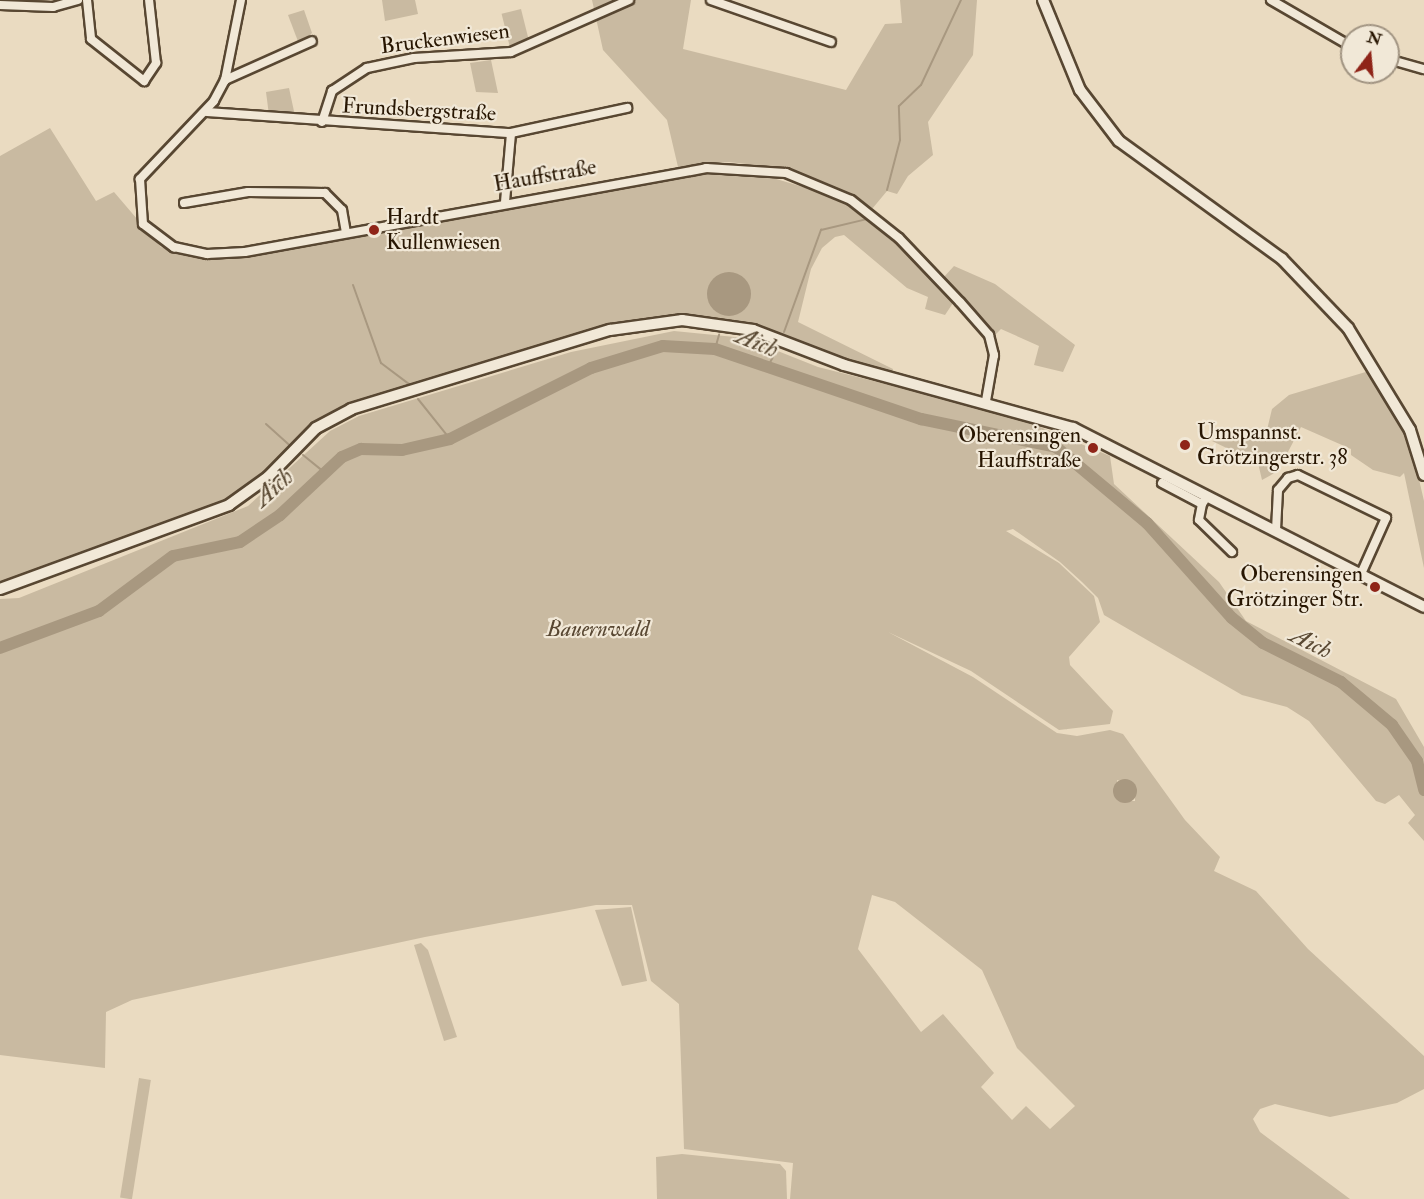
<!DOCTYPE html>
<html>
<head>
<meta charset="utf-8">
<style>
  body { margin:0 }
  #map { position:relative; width:1424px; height:1199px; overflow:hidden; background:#eadbc1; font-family:"IM FELL Double Pica",serif }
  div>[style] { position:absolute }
  .green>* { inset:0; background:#c9baa1; transform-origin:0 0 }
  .water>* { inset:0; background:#a89880 }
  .round { border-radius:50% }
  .stream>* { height:2px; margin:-1px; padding:0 1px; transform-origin:1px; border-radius:1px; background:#a89880 }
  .river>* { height:12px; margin:-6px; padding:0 6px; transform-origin:6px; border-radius:6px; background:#a89880 }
  .roads { filter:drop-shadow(2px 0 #584732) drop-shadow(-2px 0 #584732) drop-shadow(0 2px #584732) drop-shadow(0 -2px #584732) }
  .minor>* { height:8px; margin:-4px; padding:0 4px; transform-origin:4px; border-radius:4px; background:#f1e8d7 }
  .secondary>* { height:10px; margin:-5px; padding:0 5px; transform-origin:5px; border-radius:5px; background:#f1e8d7 }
  .dots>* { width:16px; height:16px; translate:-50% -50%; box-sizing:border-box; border:3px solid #f1e8d7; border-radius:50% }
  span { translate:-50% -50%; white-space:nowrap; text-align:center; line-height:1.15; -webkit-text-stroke:4.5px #f1e8d7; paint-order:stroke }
  .street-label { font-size:22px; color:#281602 }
  .poi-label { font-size:22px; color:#281602 }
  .left { translate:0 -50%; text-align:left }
  .right { translate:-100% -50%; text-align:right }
  .park-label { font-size:22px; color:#584732; font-style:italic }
  .water-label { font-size:24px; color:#5b4a34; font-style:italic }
  .north { position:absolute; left:1340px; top:24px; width:60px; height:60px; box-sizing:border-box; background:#f1e8d7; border:2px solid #a19482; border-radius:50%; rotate:16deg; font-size:16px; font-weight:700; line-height:24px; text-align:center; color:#281602 }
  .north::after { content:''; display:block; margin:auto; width:21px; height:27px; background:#8f2418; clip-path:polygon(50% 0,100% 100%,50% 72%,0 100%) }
</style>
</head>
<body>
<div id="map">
  <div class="green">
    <div style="clip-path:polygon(382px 0,415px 0,418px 14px,385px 21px)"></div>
    <div style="clip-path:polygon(592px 0,691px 0,683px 49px,846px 90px,885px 24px,902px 23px,900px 0,977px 0,973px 55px,928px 122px,933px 155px,908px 176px,897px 194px,887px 191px,872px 209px,829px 184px,789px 169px,729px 162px,678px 167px,667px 120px,603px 50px)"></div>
    <div style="left:521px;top:9px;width:34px;height:20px;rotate:76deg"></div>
    <div style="clip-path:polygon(304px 10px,312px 33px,299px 44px,288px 15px)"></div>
    <div style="clip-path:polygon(491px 60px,498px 93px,476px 92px,470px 63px)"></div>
    <div style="clip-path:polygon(289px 88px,295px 116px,269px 115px,266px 92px)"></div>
    <div style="clip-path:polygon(50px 128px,96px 201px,114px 192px,161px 247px,183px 255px,248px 255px,686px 175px,753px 172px,840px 198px,893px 239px,953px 303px,945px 315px,925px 309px,928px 297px,907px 288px,844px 235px,835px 237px,822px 248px,811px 269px,798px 322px,893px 369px,892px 374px,738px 322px,684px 317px,613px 326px,347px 407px,236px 497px,0 585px,0 156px)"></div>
    <div style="clip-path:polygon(954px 266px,995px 284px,1075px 345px,1063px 372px,1034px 365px,1039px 346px,1001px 329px,995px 335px,943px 278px)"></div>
    <div style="clip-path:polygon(evenodd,674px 331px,745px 338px,818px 367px,1016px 417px,1110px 456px,1114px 484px,1219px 582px,1246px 621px,1396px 699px,1424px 747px,1424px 841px,1408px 823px,1415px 815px,1399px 795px,1385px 804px,1376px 801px,1309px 721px,1287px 707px,1242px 695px,1104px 615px,1098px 598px,1082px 582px,1060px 562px,1013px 529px,1006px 531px,1059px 563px,1094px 596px,1100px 622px,1069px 657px,1070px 665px,1113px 711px,1110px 724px,1059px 730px,971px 671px,888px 632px,973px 677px,1057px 733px,1077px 736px,1110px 730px,1123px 734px,1185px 820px,1220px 857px,1214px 871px,1256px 891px,1308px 949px,1424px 1056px,1424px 1089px,1397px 1103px,1330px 1117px,1275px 1104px,1260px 1109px,1253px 1119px,1260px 1132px,1350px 1199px,790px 1199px,793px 1163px,684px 1149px,679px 1004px,651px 981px,632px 905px,596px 905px,425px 937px,132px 1000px,106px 1012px,105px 1068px,0 1055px,0 599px,19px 598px,248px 506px,330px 431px,359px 416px,571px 352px,674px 331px,1117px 780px,1134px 785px,1135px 801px,1119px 801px,1117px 780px,674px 331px,872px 895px,895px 902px,982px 970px,1017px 1048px,1075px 1106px,1050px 1129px,1026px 1106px,1012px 1120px,981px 1087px,994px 1073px,943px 1014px,921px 1032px,858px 949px,872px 895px)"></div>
    <div style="clip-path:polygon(1369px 371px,1411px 445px,1424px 501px,1424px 568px,1404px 473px,1400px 477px,1373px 470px,1351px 455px,1351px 449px,1301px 427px,1278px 471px,1262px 480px,1258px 463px,1212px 441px,1266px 434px,1272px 409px,1289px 395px)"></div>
    <div style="clip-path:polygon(631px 907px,647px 981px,622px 986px,595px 910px)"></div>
    <div style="clip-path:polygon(421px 943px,428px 950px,457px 1037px,444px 1041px,414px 945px)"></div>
    <div style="left:139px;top:1078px;width:12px;height:121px;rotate:9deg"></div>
    <div style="clip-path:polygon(682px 1154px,780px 1164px,786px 1171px,787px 1199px,657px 1199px,656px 1157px)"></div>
  </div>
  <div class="water">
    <div class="round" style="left:707px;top:272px;width:44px;height:44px"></div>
    <div class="round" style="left:1113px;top:779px;width:24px;height:24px"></div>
  </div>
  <div class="stream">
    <div style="left:887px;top:190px;width:52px;rotate:-75.4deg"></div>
    <div style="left:900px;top:140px;width:34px;rotate:-92deg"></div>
    <div style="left:899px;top:106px;width:30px;rotate:-44deg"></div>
    <div style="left:921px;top:85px;width:94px;rotate:-64.8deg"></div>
    <div style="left:353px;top:285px;width:83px;rotate:70.3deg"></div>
    <div style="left:381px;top:363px;width:36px;rotate:37deg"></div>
    <div style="left:784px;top:332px;width:109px;rotate:-70.1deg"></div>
    <div style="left:821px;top:230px;width:47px;rotate:-13.4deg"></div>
    <div style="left:715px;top:349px;width:15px;rotate:-74deg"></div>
    <div style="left:766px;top:370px;width:21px;rotate:-62deg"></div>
    <div style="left:418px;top:399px;width:51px;rotate:51.3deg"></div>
    <div style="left:266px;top:424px;width:31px;rotate:42deg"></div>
    <div style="left:303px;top:455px;width:26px;rotate:39deg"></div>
  </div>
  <div class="river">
    <div style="left:0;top:648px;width:106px;rotate:-20.5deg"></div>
    <div style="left:99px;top:611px;width:92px;rotate:-36.6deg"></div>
    <div style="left:173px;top:556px;width:68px;rotate:-11.8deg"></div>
    <div style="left:240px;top:542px;width:48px;rotate:-34deg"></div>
    <div style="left:280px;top:515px;width:85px;rotate:-43.1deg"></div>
    <div style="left:342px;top:457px;width:21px;rotate:-23deg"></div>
    <div style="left:361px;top:449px;width:41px;rotate:1.4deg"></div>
    <div style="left:402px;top:450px;width:49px;rotate:-12.9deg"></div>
    <div style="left:450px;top:439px;width:158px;rotate:-26.7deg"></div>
    <div style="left:591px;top:368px;width:75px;rotate:-17deg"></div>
    <div style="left:663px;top:346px;width:52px;rotate:3.3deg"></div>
    <div style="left:715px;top:349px;width:218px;rotate:18.8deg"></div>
    <div style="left:921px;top:419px;width:138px;rotate:11.7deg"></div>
    <div style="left:1056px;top:447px;width:119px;rotate:39.9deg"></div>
    <div style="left:1147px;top:523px;width:127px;rotate:48.2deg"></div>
    <div style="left:1232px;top:618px;width:40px;rotate:39deg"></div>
    <div style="left:1263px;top:643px;width:87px;rotate:26.6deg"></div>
    <div style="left:1341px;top:682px;width:67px;rotate:40.1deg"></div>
    <div style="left:1392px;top:725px;width:44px;rotate:55.2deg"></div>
    <div style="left:1417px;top:761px;width:30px;rotate:76deg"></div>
  </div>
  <div class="roads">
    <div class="minor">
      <div style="left:87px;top:0;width:39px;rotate:84deg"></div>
      <div style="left:91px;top:39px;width:68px;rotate:38.4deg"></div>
      <div style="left:144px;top:81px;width:22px;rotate:-56deg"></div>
      <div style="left:156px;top:63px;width:63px;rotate:-96.3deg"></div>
      <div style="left:241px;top:0;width:82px;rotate:101.3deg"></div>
      <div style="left:225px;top:80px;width:24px;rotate:118deg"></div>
      <div style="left:214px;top:101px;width:108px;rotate:133.5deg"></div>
      <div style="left:140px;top:179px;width:45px;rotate:86.2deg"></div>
      <div style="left:143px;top:224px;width:39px;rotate:37deg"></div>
      <div style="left:174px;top:247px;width:34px;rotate:12deg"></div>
      <div style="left:207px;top:254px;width:38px;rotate:-3deg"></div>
      <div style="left:245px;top:252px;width:469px;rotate:-10.3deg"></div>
      <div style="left:706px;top:168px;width:80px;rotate:3.6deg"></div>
      <div style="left:786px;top:173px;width:70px;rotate:22.6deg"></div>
      <div style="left:851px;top:200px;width:61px;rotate:38.4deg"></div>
      <div style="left:899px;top:238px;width:88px;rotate:46.4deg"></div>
      <div style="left:960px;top:302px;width:44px;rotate:48.7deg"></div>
      <div style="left:989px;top:335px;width:21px;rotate:76deg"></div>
      <div style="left:994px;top:355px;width:47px;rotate:99.9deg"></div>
      <div style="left:711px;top:0;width:127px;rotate:19.3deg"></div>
      <div style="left:1271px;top:0;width:94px;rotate:30.1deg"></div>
      <div style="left:0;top:5px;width:53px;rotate:2.2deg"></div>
      <div style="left:53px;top:7px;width:26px;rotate:-16deg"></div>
      <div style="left:1388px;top:59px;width:37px;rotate:16deg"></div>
      <div style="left:225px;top:80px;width:95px;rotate:-24.1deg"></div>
      <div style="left:207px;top:112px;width:305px;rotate:4deg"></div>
      <div style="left:511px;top:133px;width:119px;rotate:-12.2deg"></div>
      <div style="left:322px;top:122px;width:33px;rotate:-72deg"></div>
      <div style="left:332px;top:91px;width:42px;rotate:-33.3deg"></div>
      <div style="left:367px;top:68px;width:48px;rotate:-12deg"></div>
      <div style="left:414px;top:58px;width:97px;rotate:-3.5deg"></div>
      <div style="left:511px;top:52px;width:129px;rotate:-23.8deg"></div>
      <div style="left:505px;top:202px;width:69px;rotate:-85deg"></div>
      <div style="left:184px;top:203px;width:65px;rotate:-9.8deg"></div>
      <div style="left:248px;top:192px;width:77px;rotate:0.7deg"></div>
      <div style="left:325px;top:193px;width:24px;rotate:45deg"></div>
      <div style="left:342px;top:210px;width:22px;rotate:80deg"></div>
      <div style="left:1162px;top:483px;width:45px;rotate:27.7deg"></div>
      <div style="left:1202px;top:504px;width:4px;rotate:-56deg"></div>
      <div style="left:1202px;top:504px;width:16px;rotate:101deg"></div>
      <div style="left:1199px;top:520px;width:46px;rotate:44.1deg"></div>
      <div style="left:1276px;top:530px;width:40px;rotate:-87.1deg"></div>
      <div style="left:1278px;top:490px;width:16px;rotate:-50deg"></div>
      <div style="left:1288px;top:478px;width:10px;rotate:-17deg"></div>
      <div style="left:1298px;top:475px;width:98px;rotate:26deg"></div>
      <div style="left:1386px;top:518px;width:61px;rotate:114.1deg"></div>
    </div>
    <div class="secondary">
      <div style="left:1043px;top:0;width:97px;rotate:67.7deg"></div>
      <div style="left:1080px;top:90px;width:64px;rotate:52.6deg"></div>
      <div style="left:1119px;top:141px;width:201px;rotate:35.9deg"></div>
      <div style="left:1282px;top:259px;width:95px;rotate:46.3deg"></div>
      <div style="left:1348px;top:328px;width:119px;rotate:58.7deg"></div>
      <div style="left:1410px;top:430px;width:47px;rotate:72.7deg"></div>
      <div style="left:0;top:589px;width:244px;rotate:-20.1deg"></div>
      <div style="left:229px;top:505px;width:48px;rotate:-35.7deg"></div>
      <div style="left:268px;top:477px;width:69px;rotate:-45.6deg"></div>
      <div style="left:316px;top:428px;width:40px;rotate:-28deg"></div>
      <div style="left:351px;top:409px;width:271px;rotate:-17deg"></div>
      <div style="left:610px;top:330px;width:73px;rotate:-7.9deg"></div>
      <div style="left:682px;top:320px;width:72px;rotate:8deg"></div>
      <div style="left:753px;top:330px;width:97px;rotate:21deg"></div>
      <div style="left:844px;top:365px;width:238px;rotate:15.4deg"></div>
      <div style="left:1073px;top:428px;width:394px;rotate:27deg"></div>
    </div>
  </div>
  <div class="dots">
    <div style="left:374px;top:230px;background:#8f2418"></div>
    <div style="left:1185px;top:445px;background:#8f2418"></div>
    <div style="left:1093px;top:448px;background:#8f2418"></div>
    <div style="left:1375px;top:587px;background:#8f2418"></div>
  </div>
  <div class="street-label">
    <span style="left:445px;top:39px;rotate:-7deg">Bruckenwiesen</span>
    <span style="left:419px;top:110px;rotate:3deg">Frundsbergstraße</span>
    <span style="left:545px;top:176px;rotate:-10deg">Hauffstraße</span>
  </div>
  <div class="poi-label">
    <span class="left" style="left:386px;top:230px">Hardt<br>Kullenwiesen</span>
    <span class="left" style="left:1197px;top:445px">Umspannst.<br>Grötzingerstr. 38</span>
    <span class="right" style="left:1081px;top:448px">Oberensingen<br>Hauffstraße</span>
    <span class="right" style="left:1363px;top:587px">Oberensingen<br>Grötzinger Str.</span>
  </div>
  <div class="park-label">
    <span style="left:598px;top:630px">Bauernwald</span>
  </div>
  <div class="water-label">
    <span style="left:757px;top:343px;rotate:22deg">Aich</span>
    <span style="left:274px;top:488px;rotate:-42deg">Aich</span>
    <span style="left:1311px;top:643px;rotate:26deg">Aich</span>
  </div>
  <div class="north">N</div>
</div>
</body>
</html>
